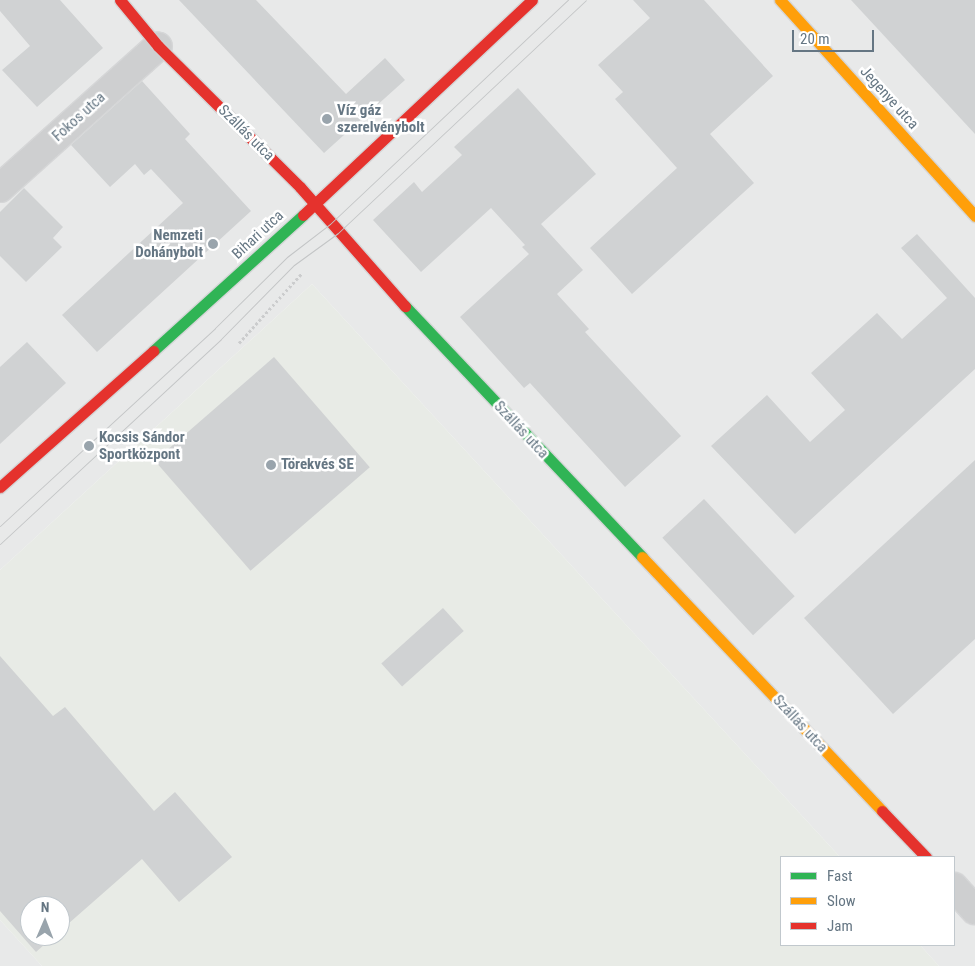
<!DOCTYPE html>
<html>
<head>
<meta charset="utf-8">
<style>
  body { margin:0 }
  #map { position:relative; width:975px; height:966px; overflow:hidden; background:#f9f9f9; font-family:"Roboto Condensed",sans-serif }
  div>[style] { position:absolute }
  .built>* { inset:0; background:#e8e9e9 }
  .green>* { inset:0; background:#e8ebe6 }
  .building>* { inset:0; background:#d0d2d3; transform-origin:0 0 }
  .path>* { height:3px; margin-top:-1.5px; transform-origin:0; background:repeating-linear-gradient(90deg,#cbcccd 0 2.5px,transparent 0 5px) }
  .roads { filter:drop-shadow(1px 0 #d5d6d7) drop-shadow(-1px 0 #d5d6d7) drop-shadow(0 1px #d5d6d7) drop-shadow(0 -1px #d5d6d7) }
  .street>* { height:28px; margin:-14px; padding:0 14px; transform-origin:14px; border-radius:14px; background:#cecfd0 }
  .fast>* { height:11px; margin:-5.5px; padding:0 5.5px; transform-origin:5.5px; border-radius:5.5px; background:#30b455 }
  .slow>* { height:11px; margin:-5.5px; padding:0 5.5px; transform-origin:5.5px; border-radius:5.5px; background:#ff9f0a }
  .jam>* { height:11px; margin:-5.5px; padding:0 5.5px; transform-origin:5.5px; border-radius:5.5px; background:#e5322d }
  .tram>* { height:1px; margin:-0.5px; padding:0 0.5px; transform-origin:0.5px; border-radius:0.5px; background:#c3c5c6 }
  .dots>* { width:14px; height:14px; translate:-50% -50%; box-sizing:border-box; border:2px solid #fff; border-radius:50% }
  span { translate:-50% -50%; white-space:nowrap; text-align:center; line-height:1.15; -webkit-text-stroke:5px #fff; paint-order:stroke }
  .street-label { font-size:15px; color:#657683 }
  .poi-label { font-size:15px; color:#657683; font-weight:700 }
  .left { translate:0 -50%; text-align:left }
  .right { translate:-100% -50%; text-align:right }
  .legend { position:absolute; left:780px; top:856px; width:175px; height:90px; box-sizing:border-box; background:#fff; border:1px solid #c1c8cd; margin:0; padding:6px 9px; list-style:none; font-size:15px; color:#657683 }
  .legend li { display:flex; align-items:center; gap:10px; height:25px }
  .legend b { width:25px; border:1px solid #c1c8cd }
  .north { position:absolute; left:20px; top:896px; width:50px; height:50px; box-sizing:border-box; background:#fff; border:1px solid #c1c8cd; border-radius:50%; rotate:1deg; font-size:14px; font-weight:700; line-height:20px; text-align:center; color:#657683 }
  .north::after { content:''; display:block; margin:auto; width:18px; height:22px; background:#99a4ac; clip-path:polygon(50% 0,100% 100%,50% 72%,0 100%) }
  .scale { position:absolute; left:792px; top:30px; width:82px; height:22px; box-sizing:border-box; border:2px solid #657683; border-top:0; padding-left:6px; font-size:15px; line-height:18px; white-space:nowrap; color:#657683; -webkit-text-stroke:4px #fff; paint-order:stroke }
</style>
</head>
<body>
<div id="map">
  <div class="built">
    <div style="clip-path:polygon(0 0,975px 0,975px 966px,939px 966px,920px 945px,954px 945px,954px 857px,840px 857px,312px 284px,0 570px)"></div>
    <div style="clip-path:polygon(0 920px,42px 966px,0 966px)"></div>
  </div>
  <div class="green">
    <div style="clip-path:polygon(evenodd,312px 284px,840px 857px,781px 857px,781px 945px,920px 945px,939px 966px,42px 966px,0 920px,0 570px,312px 284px,30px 906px,60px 906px,60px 936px,30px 936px,30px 906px)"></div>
  </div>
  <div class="building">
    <div style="clip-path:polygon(0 0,60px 0,103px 48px,37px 107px,2px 70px,30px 46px,0 11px)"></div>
    <div style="clip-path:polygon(179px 0,256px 0,346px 94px,385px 58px,405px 80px,324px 153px)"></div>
    <div style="clip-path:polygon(633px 0,704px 0,773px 76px,710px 134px,754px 183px,632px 294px,590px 248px,677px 168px,615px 99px,623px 92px,598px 65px,650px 18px)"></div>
    <div style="clip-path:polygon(851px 0,975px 0,975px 134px)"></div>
    <div style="clip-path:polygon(142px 81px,190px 134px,185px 139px,251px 211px,97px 352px,62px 315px,183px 203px,151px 169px,144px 175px,135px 164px,110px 187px,71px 145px)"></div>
    <div style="clip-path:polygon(518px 88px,596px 174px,541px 224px,583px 270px,557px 294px,589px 329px,585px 332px,681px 436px,625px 487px,530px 383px,524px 388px,460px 317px,529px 254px,522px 247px,525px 245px,491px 208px,421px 272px,373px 220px,414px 182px,422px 192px,462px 155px,454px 147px)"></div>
    <div style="clip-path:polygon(24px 188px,63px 227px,53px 238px,62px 247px,26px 282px,0 256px,0 212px)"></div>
    <div style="clip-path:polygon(917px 234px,975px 298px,975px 369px,795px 534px,711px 446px,767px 395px,810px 442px,845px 410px,811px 373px,877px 313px,902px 339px,947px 298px,901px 248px)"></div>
    <div style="clip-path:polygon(27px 342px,66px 383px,0 444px,0 367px)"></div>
    <div style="left:274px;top:357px;width:146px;height:158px;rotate:49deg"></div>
    <div style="clip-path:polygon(975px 460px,975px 639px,893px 714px,804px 618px)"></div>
    <div style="left:704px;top:499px;width:133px;height:57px;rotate:47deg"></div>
    <div style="left:443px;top:608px;width:31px;height:83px;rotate:48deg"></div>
    <div style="clip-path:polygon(0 656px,53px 716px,65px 707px,154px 811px,175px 792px,232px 857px,179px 902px,142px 859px,60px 931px,60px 906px,30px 906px,30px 936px,54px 936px,36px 952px,0 911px)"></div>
  </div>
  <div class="path">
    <div style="left:239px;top:343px;width:94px;rotate:-48deg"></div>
  </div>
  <div class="roads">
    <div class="street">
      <div style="left:0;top:188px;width:212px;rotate:-41.9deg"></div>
      <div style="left:954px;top:887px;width:31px;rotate:48deg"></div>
    </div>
    <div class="fast">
      <div style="left:405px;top:306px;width:345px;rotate:46.6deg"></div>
      <div style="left:153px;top:351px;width:202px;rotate:-42.2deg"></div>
    </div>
    <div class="slow">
      <div style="left:780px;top:0;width:291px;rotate:47.9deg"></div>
      <div style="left:642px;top:557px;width:349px;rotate:46.6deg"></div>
    </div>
    <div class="jam">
      <div style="left:120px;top:0;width:60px;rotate:50.4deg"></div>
      <div style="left:158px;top:46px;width:200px;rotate:44.8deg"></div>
      <div style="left:300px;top:187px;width:159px;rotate:48.6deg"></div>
      <div style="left:303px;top:215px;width:314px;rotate:-43.2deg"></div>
      <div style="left:0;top:487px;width:205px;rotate:-41.6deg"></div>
      <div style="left:882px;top:811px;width:64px;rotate:46.3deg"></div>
    </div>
  </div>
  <div class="tram">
    <div style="left:0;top:526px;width:292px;rotate:-42.6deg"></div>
    <div style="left:215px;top:328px;width:101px;rotate:-44.6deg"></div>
    <div style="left:287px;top:257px;width:54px;rotate:-37.5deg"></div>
    <div style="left:330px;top:224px;width:327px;rotate:-43.3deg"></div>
    <div style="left:0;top:544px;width:301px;rotate:-42.8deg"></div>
    <div style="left:221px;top:339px;width:104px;rotate:-45.4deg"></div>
    <div style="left:294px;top:265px;width:54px;rotate:-36deg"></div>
    <div style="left:338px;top:233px;width:340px;rotate:-43.2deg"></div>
  </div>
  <div class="dots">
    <div style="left:327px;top:119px;background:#99a4ac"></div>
    <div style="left:213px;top:244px;background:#99a4ac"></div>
    <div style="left:89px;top:446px;background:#99a4ac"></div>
    <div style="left:271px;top:465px;background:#99a4ac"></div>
  </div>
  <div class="street-label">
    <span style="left:889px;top:98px;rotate:48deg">Jegenye utca</span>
    <span style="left:79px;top:117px;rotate:-42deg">Fokos utca</span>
    <span style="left:246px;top:133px;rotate:45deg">Szállás utca</span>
    <span style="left:258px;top:235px;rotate:-43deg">Bihari utca</span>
    <span style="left:521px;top:430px;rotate:47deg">Szállás utca</span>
    <span style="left:800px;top:724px;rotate:47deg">Szállás utca</span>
  </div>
  <div class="poi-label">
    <span class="left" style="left:337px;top:119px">Víz gáz<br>szerelvénybolt</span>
    <span class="right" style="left:203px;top:244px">Nemzeti<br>Dohánybolt</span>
    <span class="left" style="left:99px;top:446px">Kocsis Sándor<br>Sportközpont</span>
    <span class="left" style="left:281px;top:465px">Törekvés SE</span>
  </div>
  <ul class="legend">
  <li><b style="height:6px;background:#30b455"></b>Fast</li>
  <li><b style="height:6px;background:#ff9f0a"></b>Slow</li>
  <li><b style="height:6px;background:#e5322d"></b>Jam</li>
  </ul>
  <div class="north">N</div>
  <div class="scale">20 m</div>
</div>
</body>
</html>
